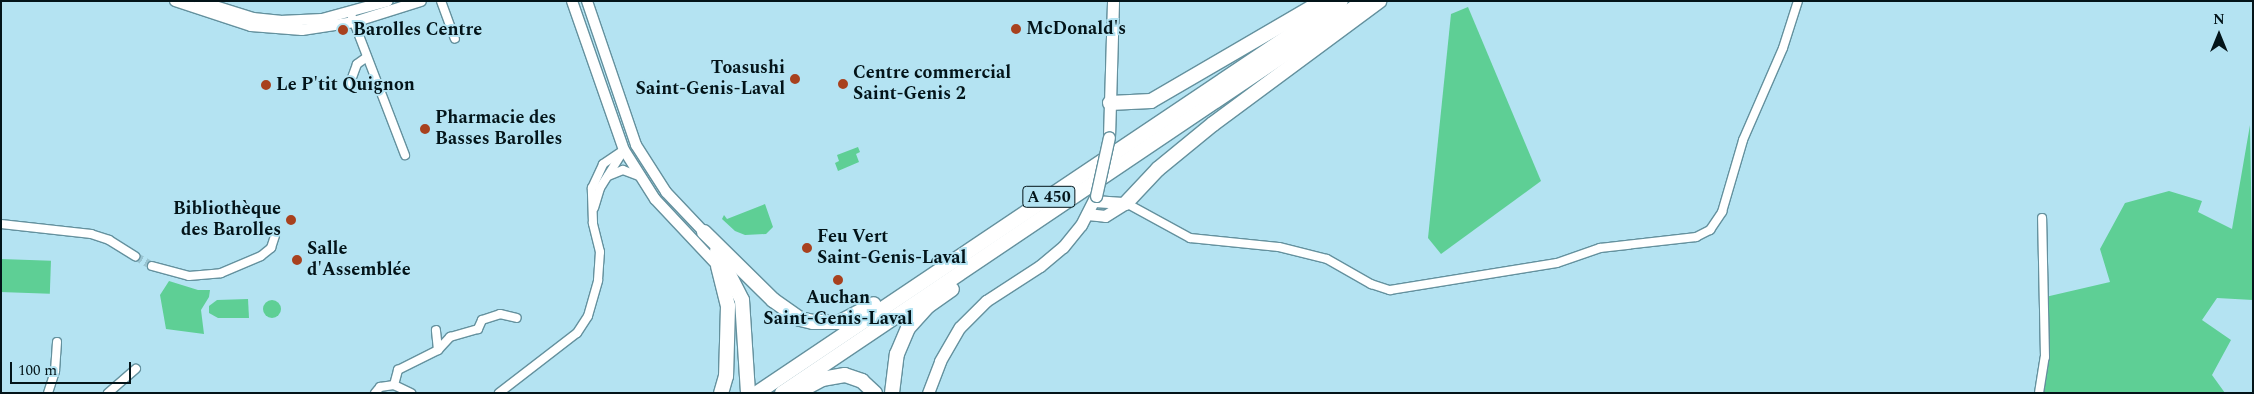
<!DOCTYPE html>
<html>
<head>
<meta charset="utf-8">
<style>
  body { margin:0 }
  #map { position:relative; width:2254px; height:394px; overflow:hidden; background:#b4e3f2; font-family:Spectral,serif }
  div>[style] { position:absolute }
  .green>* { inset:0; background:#5ecf95; transform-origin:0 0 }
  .round { border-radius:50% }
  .minor-tunnel>* { height:8px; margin-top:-4px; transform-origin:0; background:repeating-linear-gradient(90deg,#99c4d1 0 8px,transparent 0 12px) }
  .roads { filter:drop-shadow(1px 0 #64919e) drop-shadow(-1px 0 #64919e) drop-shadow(0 1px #64919e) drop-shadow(0 -1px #64919e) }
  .minor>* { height:8px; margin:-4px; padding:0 4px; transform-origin:4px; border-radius:4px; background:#fff }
  .tertiary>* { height:10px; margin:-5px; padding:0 5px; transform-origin:5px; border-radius:5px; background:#fff }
  .secondary>* { height:11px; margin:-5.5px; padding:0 5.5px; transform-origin:5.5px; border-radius:5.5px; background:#fff }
  .motorway>* { height:14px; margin:-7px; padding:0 7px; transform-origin:7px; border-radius:7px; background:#fff }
  .bridges { filter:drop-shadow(1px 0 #64919e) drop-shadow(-1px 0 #64919e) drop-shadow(0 1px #64919e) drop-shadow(0 -1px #64919e) }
  .secondary-bridge>* { height:11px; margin:-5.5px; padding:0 5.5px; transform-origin:5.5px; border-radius:5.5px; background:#fff }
  .dots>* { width:14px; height:14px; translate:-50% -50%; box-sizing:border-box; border:2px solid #b4e3f2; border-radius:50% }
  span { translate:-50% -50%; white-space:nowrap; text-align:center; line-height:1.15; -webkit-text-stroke:4px #b4e3f2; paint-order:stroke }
  .shield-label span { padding:1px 4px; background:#b4e3f2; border:1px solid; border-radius:4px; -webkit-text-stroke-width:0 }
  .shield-label { font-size:16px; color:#031419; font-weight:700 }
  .poi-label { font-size:18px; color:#031419; font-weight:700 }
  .left { translate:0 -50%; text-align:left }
  .right { translate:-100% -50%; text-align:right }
  .frame { position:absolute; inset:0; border:2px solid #031419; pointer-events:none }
  .north { position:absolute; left:2194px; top:10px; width:50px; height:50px; -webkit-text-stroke:4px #b4e3f2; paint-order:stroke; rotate:0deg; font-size:14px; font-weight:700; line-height:20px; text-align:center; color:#031419 }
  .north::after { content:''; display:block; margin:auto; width:18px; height:22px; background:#031419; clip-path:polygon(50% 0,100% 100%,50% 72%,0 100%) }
  .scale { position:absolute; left:10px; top:362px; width:121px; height:22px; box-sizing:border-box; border:2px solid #031419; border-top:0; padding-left:6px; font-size:15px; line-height:18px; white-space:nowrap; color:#031419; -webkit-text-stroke:4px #b4e3f2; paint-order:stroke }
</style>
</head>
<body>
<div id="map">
  <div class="green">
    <div style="clip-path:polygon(1468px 7px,1541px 181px,1441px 254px,1428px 238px,1451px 14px)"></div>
    <div style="clip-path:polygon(2250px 125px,2253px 300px,2217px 298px,2202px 320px,2231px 340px,2212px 375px,2225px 393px,2039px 393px,2043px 381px,2041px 298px,2110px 282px,2100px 249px,2125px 203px,2169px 191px,2202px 201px,2198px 212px,2232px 229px)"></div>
    <div style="clip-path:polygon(858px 147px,860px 152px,856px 154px,859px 162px,838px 171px,835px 163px,839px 161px,837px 155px)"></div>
    <div style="clip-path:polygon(765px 204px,773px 227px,766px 234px,745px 235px,735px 231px,722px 219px,724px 215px,727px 219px)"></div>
    <div style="left:1px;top:259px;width:50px;height:33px;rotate:2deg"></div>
    <div style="clip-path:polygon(169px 281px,198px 290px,210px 290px,209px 297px,201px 310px,204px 334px,166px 329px,160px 295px)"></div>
    <div style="clip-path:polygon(248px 299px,249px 318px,218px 318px,209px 313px,209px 306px,217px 300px)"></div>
    <div class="round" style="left:263px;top:300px;width:18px;height:18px"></div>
  </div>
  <div class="minor-tunnel">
    <div style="left:135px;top:256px;width:20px;rotate:30deg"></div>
  </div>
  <div class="roads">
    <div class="minor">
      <div style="left:441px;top:1px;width:40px;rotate:69.8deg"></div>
      <div style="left:352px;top:17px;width:148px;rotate:69deg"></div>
      <div style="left:349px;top:86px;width:23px;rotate:-70deg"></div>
      <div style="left:357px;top:64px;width:12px;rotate:-35deg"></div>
      <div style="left:608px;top:176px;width:16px;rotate:-22deg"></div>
      <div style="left:623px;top:170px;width:17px;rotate:21deg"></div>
      <div style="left:1126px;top:203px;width:73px;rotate:28.7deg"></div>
      <div style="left:1190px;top:238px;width:89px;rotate:5.8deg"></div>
      <div style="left:1279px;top:247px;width:49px;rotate:14deg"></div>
      <div style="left:1327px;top:259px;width:51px;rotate:29.6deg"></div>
      <div style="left:1371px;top:284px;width:20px;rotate:18deg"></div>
      <div style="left:1390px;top:290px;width:169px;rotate:-9.2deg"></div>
      <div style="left:1557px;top:263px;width:46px;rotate:-19.2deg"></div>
      <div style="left:1600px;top:248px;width:97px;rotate:-6.5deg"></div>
      <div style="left:1696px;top:237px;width:16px;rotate:-27deg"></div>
      <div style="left:1710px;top:230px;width:22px;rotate:-56deg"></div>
      <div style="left:1722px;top:212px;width:75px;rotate:-73.7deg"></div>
      <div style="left:1743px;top:140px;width:100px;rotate:-66.5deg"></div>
      <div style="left:1783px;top:48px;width:49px;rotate:-72.3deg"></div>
      <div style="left:594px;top:208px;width:21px;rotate:-73deg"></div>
      <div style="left:600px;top:188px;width:45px;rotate:-57.7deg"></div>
      <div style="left:1px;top:224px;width:91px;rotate:6.3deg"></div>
      <div style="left:91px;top:234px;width:19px;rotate:18deg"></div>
      <div style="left:109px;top:240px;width:31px;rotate:32deg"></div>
      <div style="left:152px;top:266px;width:38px;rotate:15deg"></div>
      <div style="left:189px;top:276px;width:32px;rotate:-5deg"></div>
      <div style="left:221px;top:273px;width:43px;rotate:-23deg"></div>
      <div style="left:261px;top:256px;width:13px;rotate:-39deg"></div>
      <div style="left:271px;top:248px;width:13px;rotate:-72deg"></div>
      <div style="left:438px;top:350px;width:18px;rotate:-47deg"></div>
      <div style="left:450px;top:337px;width:29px;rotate:-16deg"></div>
      <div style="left:478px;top:329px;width:10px;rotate:-66deg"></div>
      <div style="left:482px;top:320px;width:19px;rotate:-18deg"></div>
      <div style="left:500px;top:314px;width:17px;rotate:13deg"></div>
      <div style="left:394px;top:385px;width:16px;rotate:-75deg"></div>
      <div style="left:398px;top:370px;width:45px;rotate:-26.6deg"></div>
      <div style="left:438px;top:350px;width:20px;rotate:-96deg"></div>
      <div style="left:48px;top:393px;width:23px;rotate:-72deg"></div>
      <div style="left:55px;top:371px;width:29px;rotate:-86deg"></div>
      <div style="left:108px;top:393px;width:37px;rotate:-41deg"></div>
      <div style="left:375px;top:393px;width:8px;rotate:-50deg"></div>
      <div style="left:380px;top:387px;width:14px;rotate:-8deg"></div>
      <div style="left:394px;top:385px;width:19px;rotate:25deg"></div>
      <div style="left:499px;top:393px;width:98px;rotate:-37.6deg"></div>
      <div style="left:577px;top:333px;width:20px;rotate:-57deg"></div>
      <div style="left:588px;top:316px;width:37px;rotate:-74deg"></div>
      <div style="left:598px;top:280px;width:28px;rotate:-86deg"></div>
      <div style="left:600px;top:252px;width:30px;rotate:-104deg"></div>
      <div style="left:593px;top:223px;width:35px;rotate:-92deg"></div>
      <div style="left:592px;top:188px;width:26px;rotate:-65deg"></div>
      <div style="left:603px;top:164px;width:25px;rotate:-34deg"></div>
      <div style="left:2039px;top:393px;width:36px;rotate:-81deg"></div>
      <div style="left:2045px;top:357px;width:139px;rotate:-91.2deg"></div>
    </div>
    <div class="tertiary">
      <div style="left:175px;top:1px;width:80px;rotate:18.2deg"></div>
      <div style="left:251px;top:26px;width:51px;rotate:4.5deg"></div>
      <div style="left:302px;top:30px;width:53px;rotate:-8.7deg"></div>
      <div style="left:354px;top:22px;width:70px;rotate:-17.4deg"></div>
      <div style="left:199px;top:1px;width:57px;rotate:17.5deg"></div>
      <div style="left:253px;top:18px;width:27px;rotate:6deg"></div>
      <div style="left:280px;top:21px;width:42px;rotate:-2.7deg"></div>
      <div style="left:322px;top:19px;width:68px;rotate:-15.3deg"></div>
      <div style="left:572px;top:1px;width:158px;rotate:70.8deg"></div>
      <div style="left:624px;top:150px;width:58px;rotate:57.7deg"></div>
      <div style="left:655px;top:199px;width:92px;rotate:46.8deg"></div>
      <div style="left:587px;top:1px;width:152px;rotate:71.2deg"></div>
      <div style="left:636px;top:145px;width:56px;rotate:57.4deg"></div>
      <div style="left:666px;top:192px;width:55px;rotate:46.5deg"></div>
    </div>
    <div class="secondary">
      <div style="left:1109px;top:137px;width:136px;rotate:-88.3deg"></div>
      <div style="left:1094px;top:201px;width:32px;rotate:4deg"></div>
      <div style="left:1087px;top:214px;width:18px;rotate:6deg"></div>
      <div style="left:1105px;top:216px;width:25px;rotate:-32deg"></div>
      <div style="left:928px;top:393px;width:34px;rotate:-69deg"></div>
      <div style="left:940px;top:361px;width:39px;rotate:-60deg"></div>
      <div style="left:960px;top:327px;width:37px;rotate:-45deg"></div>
      <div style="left:986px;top:301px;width:64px;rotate:-32.9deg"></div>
      <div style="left:1040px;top:266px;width:30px;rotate:-40deg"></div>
      <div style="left:1063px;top:247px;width:28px;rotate:-51deg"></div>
      <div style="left:1081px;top:225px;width:33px;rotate:-63deg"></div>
    </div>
    <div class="motorway">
      <div style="left:1110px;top:103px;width:41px;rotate:-2.8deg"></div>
      <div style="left:1151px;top:101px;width:199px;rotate:-30.2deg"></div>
      <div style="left:1126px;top:203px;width:47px;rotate:-46.7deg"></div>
      <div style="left:1158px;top:169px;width:71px;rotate:-39.3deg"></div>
      <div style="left:1213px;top:124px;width:207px;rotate:-36.5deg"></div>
      <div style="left:704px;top:232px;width:97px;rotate:44.6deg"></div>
      <div style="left:773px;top:300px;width:33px;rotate:35deg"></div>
      <div style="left:800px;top:319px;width:13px;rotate:13deg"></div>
      <div style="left:813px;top:322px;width:27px"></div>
      <div style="left:840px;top:322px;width:38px;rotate:-28deg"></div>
      <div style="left:717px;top:251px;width:55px;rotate:63deg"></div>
      <div style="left:742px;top:300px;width:93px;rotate:86.3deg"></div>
      <div style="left:718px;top:266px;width:41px;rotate:76deg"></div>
      <div style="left:728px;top:306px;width:70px;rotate:91.6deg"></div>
      <div style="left:726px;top:376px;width:18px;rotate:106deg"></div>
      <div style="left:798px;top:392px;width:27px;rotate:-28deg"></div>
      <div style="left:822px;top:379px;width:23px;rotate:-10deg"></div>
      <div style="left:845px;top:375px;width:18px;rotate:19deg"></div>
      <div style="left:862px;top:381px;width:18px;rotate:43deg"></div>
      <div style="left:757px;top:393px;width:703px;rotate:-33.87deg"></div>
      <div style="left:782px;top:393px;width:702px;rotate:-33.96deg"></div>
      <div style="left:892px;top:393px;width:39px;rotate:-83deg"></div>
      <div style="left:897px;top:354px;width:28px;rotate:-67deg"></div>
      <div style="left:908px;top:328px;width:30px;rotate:-48deg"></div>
      <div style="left:928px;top:306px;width:29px;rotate:-35deg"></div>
    </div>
  </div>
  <div class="bridges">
    <div class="secondary-bridge">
      <div style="left:1096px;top:196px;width:60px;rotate:-77.6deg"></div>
    </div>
  </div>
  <div class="dots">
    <div style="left:1016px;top:29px;background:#a8411e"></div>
    <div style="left:343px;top:30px;background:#a8411e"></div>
    <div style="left:795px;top:79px;background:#a8411e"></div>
    <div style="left:843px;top:84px;background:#a8411e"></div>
    <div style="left:266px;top:85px;background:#a8411e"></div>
    <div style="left:425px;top:129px;background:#a8411e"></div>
    <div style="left:291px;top:220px;background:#a8411e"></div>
    <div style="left:807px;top:248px;background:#a8411e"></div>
    <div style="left:297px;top:260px;background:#a8411e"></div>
    <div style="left:838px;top:280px;background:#a8411e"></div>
  </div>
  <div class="shield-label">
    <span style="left:1049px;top:197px">A 450</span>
  </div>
  <div class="poi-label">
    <span class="left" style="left:1026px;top:29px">McDonald's</span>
    <span class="left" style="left:353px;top:30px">Barolles Centre</span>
    <span class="right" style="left:785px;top:79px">Toasushi<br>Saint-Genis-Laval</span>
    <span class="left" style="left:853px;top:84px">Centre commercial<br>Saint-Genis 2</span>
    <span class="left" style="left:276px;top:85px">Le P'tit Quignon</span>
    <span class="left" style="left:435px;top:129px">Pharmacie des<br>Basses Barolles</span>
    <span class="right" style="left:281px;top:220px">Bibliothèque<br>des Barolles</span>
    <span class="left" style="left:817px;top:248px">Feu Vert<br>Saint-Genis-Laval</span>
    <span class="left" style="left:307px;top:260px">Salle<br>d'Assemblée</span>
    <span style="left:838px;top:309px">Auchan<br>Saint-Genis-Laval</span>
  </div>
  <div class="frame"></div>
  <div class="north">N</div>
  <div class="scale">100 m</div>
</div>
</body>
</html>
